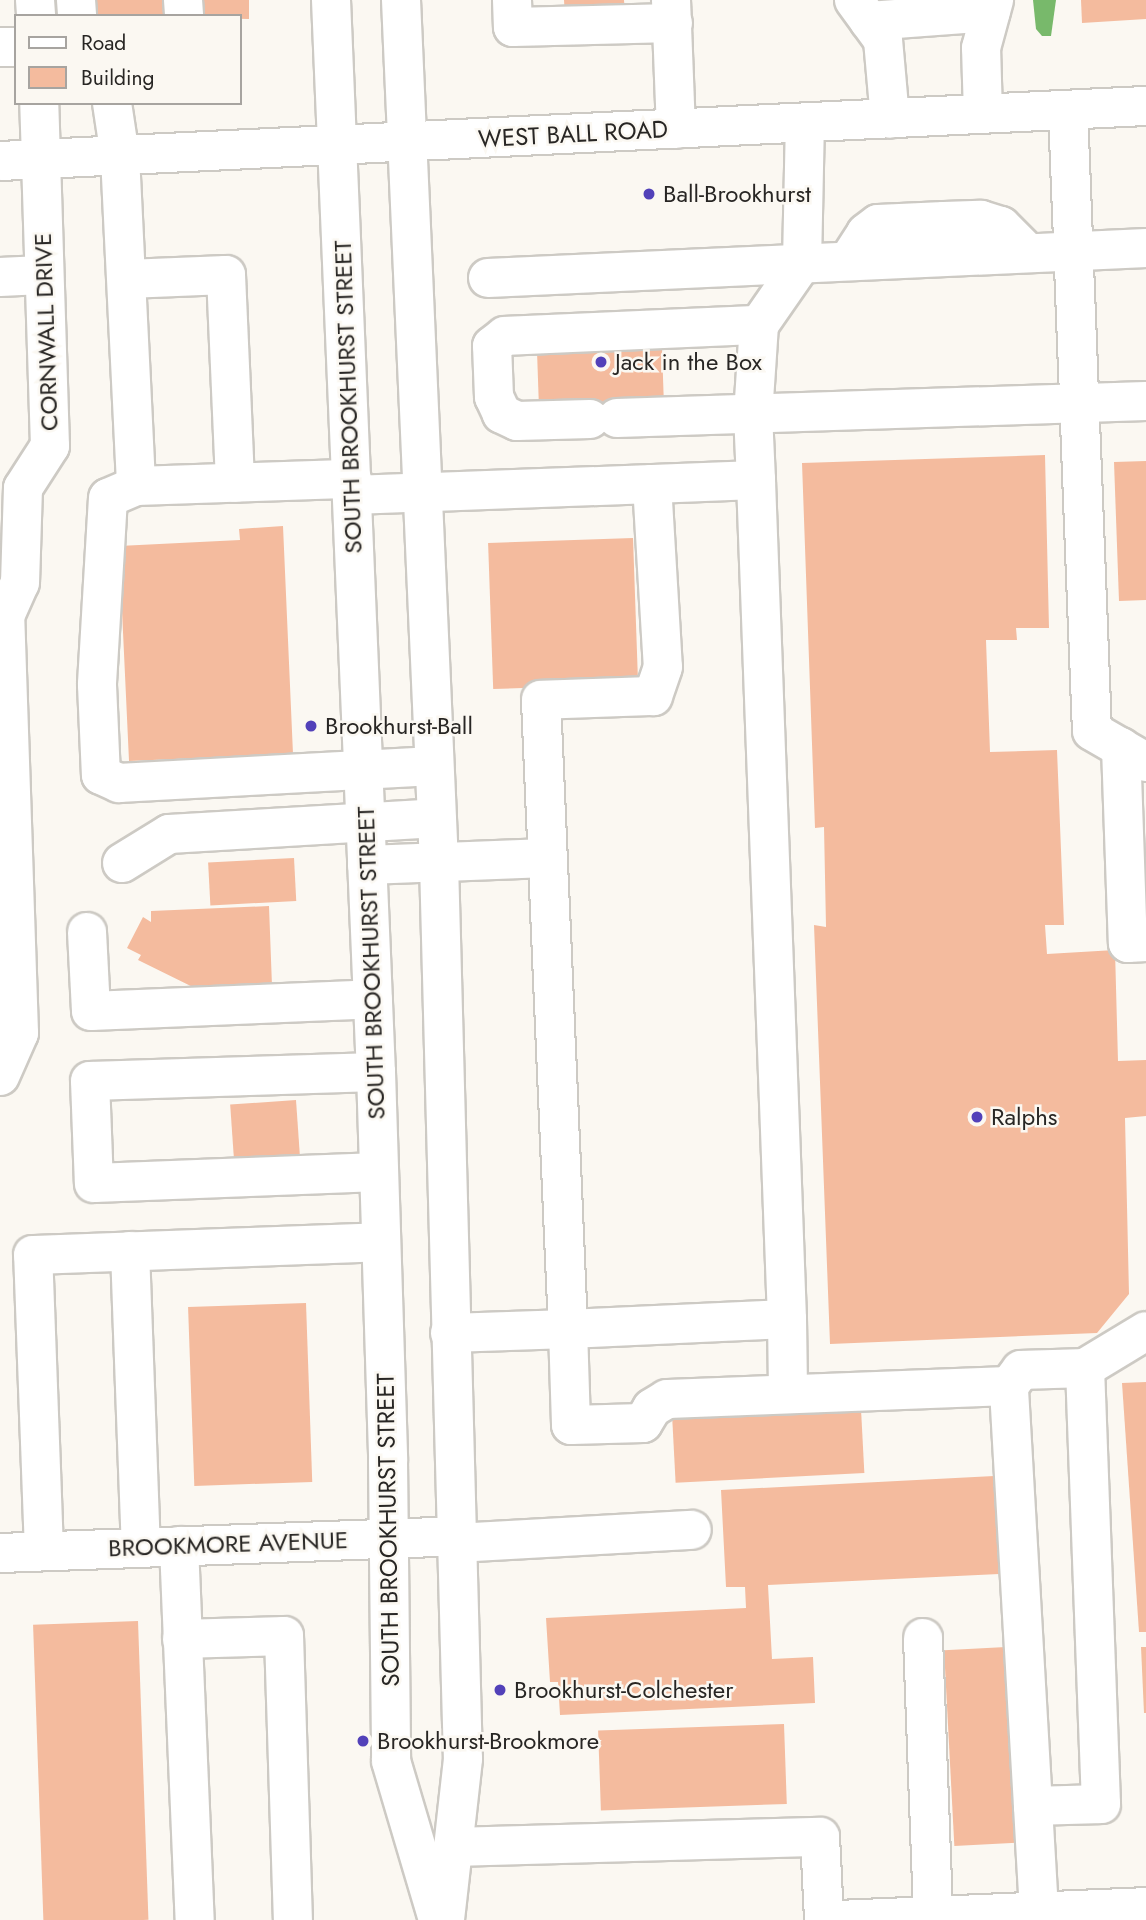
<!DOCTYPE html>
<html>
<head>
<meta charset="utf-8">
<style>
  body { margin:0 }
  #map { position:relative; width:1146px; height:1920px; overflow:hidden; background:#fbf8f2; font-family:Jost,sans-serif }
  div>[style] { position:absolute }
  .water>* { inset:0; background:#78b96b }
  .building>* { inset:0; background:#f4bb9e; transform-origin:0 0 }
  .roads { filter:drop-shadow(2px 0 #cdcac4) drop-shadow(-2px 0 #cdcac4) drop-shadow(0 2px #cdcac4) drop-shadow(0 -2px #cdcac4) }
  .minor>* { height:38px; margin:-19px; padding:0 19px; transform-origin:19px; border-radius:19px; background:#fff }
  .major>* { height:38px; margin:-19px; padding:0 19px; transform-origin:19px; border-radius:19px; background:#fff }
  .dots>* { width:19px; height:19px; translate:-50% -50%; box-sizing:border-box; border:4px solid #fbf8f2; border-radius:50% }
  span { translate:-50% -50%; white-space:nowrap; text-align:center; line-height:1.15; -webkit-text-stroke:5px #fbf8f2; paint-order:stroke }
  .street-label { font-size:24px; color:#282624 }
  .poi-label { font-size:24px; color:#282624 }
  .left { translate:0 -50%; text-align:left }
  .legend { position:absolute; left:14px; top:14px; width:228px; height:91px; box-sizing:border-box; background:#fbf8f2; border:2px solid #a7a4a0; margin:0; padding:9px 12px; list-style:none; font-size:21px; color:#282624 }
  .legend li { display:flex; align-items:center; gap:14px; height:35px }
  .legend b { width:35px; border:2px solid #a7a4a0 }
</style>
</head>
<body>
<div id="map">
  <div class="water">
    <div style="clip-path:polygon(1033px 0,1056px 0,1051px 36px,1042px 36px,1036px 29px)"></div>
  </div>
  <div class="building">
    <div style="clip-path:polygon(86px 0,249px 0,249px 19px,87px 16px)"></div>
    <div style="clip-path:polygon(564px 0,624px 0,625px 13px,565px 15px)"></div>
    <div style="clip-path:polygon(1081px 0,1146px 0,1146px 19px,1082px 23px)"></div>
    <div style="left:662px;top:349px;width:56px;height:125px;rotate:88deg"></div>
    <div style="clip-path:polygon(1045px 455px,1049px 628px,1016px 628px,1017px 640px,986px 640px,990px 752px,1057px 750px,1064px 925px,1045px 925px,1047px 954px,1115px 950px,1118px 1061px,1146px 1060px,1146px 1116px,1125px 1118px,1129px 1294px,1097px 1333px,830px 1344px,814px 925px,826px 927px,824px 827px,815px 828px,802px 463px)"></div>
    <div style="clip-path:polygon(1146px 461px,1146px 600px,1119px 601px,1114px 462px)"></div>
    <div style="clip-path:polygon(283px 526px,293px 754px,129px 761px,119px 546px,240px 540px,239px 529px)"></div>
    <div style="left:633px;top:538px;width:146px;height:145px;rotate:88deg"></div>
    <div style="left:294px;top:858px;width:43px;height:86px;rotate:87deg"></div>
    <div style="clip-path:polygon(269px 906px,272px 986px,209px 995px,138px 960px,141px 955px,127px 948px,143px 917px,151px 922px,151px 911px)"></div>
    <div style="left:296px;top:1100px;width:58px;height:66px;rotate:86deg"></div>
    <div style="left:306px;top:1303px;width:179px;height:118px;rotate:88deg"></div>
    <div style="clip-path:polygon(1146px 1382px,1146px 1632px,1139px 1632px,1122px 1383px)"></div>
    <div style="left:861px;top:1409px;width:64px;height:189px;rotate:87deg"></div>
    <div style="clip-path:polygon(994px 1476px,999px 1574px,768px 1585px,772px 1659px,813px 1657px,815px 1703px,560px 1715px,558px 1682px,550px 1682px,546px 1618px,746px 1608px,745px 1587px,726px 1587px,721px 1490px)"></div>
    <div style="left:138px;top:1621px;width:299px;height:105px;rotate:88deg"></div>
    <div style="left:1006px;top:1647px;width:196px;height:62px;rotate:87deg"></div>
    <div style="clip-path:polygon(1141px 1647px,1146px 1647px,1146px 1713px,1144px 1713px)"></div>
    <div style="left:784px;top:1724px;width:80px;height:186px;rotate:88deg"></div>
  </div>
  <div class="roads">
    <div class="minor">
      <div style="left:35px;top:0;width:16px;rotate:86deg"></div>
      <div style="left:76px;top:0;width:16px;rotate:86deg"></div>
      <div style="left:183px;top:0;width:16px;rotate:86deg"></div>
      <div style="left:512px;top:0;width:27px;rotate:88deg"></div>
      <div style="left:513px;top:27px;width:160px;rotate:-1.4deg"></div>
      <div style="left:671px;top:0;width:129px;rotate:87.8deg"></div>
      <div style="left:854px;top:0;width:49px;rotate:54.1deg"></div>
      <div style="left:883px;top:40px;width:79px;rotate:84.9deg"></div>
      <div style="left:869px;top:21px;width:122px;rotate:-4.2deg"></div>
      <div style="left:0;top:47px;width:16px"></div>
      <div style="left:112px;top:103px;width:54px;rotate:81.4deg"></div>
      <div style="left:120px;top:156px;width:330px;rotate:87.2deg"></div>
      <div style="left:136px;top:486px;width:216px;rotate:-1.9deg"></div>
      <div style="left:1068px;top:110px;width:621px;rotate:87.79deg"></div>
      <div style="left:1092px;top:731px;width:62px;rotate:29.9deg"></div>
      <div style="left:983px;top:114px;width:66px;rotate:-91.7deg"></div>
      <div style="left:981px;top:48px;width:50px;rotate:-74.8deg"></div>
      <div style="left:848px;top:261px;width:33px;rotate:-57deg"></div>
      <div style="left:866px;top:233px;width:15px;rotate:-37deg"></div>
      <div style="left:878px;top:224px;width:66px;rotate:-2.6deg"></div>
      <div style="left:944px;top:221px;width:37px;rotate:-2deg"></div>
      <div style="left:981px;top:220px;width:21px;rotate:17deg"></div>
      <div style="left:1001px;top:226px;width:37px;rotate:45deg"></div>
      <div style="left:0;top:277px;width:42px;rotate:-2.7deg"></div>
      <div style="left:488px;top:278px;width:659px;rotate:-2.61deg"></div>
      <div style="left:127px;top:279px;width:99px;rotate:-2.3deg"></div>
      <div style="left:226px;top:275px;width:208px;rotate:87.5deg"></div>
      <div style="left:617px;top:418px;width:529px;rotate:-1.84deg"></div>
      <div style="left:590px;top:419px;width:73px;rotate:178.4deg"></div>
      <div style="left:517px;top:421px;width:17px;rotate:-155deg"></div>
      <div style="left:502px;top:414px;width:19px;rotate:-115deg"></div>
      <div style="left:494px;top:397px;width:51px;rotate:-92.2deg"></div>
      <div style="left:492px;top:346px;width:16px;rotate:-38deg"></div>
      <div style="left:505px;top:336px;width:254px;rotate:-2.5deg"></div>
      <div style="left:756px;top:480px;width:65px;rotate:-92.6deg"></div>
      <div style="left:753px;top:415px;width:90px;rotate:-86.2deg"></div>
      <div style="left:759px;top:325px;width:75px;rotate:-55.3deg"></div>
      <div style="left:802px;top:263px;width:140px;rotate:-88.8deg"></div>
      <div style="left:136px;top:486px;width:30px;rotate:157deg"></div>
      <div style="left:108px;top:498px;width:187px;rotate:93.4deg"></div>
      <div style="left:97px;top:685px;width:90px;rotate:87.5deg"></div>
      <div style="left:101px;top:775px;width:20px;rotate:24deg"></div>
      <div style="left:119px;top:783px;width:315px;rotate:-3.1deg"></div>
      <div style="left:352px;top:495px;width:300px;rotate:-2.1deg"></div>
      <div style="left:652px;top:484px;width:183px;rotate:86.6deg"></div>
      <div style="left:663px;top:667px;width:31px;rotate:109deg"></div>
      <div style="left:653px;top:696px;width:112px;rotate:178deg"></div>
      <div style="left:541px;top:700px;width:630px;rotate:87.54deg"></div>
      <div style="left:568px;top:1329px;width:219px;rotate:-2.6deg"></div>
      <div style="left:787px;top:1319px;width:840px;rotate:-92.12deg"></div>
      <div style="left:756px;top:480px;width:104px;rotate:177.8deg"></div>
      <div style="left:1121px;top:747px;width:196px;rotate:88deg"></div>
      <div style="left:1128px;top:943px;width:18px;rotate:-3deg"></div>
      <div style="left:122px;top:863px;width:55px;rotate:-31.7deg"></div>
      <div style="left:169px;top:834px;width:268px;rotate:-3.4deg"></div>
      <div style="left:367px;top:865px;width:180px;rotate:-2.2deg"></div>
      <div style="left:87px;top:932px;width:79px;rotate:87.1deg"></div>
      <div style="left:91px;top:1011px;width:282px;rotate:-2.4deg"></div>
      <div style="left:376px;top:1072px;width:286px;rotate:178.2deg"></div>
      <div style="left:90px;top:1081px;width:102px;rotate:87.8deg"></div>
      <div style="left:94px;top:1183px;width:285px;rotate:-2.2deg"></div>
      <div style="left:0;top:1076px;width:47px;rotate:-66.2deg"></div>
      <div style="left:19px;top:1033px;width:417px;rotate:-91.9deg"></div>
      <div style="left:5px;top:616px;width:36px;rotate:-66deg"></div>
      <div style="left:20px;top:583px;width:95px;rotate:-88.2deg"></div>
      <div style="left:23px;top:488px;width:50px;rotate:-57.3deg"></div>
      <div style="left:50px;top:446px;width:343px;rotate:-91.8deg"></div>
      <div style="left:130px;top:1251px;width:296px;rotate:87.9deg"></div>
      <div style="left:787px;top:1319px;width:75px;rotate:89.2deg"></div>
      <div style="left:450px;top:1333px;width:118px;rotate:-1.9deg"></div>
      <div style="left:568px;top:1329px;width:96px;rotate:88.2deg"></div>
      <div style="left:571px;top:1425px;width:72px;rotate:-1.6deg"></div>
      <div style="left:643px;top:1423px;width:17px;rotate:-59deg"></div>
      <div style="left:652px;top:1408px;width:17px;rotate:-31deg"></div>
      <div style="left:667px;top:1399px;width:342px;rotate:-2.2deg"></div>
      <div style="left:457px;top:1543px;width:235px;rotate:-3.2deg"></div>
      <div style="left:179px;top:1546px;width:374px;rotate:87.6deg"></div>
      <div style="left:44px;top:1551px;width:296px;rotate:-92.1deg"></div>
      <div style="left:33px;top:1255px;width:348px;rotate:-2.1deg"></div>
      <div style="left:0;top:1553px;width:456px;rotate:-2.1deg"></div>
      <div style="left:923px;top:1638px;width:278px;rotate:87.9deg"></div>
      <div style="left:182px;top:1639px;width:102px;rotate:-1.7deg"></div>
      <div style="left:284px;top:1636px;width:284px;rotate:88.2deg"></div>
      <div style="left:1033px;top:1806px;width:421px;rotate:-93.3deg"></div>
      <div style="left:1009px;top:1386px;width:20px;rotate:-53deg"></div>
      <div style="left:1021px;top:1370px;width:64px;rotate:-1.8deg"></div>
      <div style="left:454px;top:1847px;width:366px;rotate:-1.6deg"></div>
      <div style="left:820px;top:1837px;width:83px;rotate:87.2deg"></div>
      <div style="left:1039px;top:1911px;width:105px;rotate:-93.3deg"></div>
      <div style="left:1033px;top:1806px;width:68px;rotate:-1.7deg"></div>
      <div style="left:1101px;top:1804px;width:436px;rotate:-92.1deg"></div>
      <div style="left:1085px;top:1368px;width:71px;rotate:-31.2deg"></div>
      <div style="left:838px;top:1920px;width:308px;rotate:-2.4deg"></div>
    </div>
    <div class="major">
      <div style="left:331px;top:0;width:1073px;rotate:87.6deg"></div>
      <div style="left:376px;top:1072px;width:389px;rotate:88.2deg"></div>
      <div style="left:388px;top:1461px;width:300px;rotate:89.4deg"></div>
      <div style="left:391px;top:1761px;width:166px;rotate:73.5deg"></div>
      <div style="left:401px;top:0;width:864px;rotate:87.48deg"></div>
      <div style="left:439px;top:863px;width:896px;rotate:88.47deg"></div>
      <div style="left:463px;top:1759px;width:162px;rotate:96.4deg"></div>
      <div style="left:0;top:161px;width:1147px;rotate:-2.75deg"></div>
    </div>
  </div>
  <div class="dots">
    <div style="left:649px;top:194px;background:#5241b9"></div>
    <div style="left:601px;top:362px;background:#5241b9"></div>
    <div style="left:311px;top:726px;background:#5241b9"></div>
    <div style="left:977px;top:1117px;background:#5241b9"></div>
    <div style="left:500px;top:1690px;background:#5241b9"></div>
    <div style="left:363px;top:1741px;background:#5241b9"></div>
  </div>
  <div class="street-label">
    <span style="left:573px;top:134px;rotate:-3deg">WEST BALL ROAD</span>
    <span style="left:46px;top:332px;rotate:-92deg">CORNWALL DRIVE</span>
    <span style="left:348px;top:397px;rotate:-92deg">SOUTH BROOKHURST STREET</span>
    <span style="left:371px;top:963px;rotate:-92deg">SOUTH BROOKHURST STREET</span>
    <span style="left:388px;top:1530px;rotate:-91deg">SOUTH BROOKHURST STREET</span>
    <span style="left:228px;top:1544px;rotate:-2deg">BROOKMORE AVENUE</span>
  </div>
  <div class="poi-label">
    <span class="left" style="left:663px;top:194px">Ball-Brookhurst</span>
    <span class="left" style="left:615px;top:362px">Jack in the Box</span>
    <span class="left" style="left:325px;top:726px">Brookhurst-Ball</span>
    <span class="left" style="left:991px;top:1117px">Ralphs</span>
    <span class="left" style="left:514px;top:1690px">Brookhurst-Colchester</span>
    <span class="left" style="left:377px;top:1741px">Brookhurst-Brookmore</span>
  </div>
  <ul class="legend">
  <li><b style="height:9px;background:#fff"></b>Road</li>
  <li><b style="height:19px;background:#f4bb9e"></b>Building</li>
  </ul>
</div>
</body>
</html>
